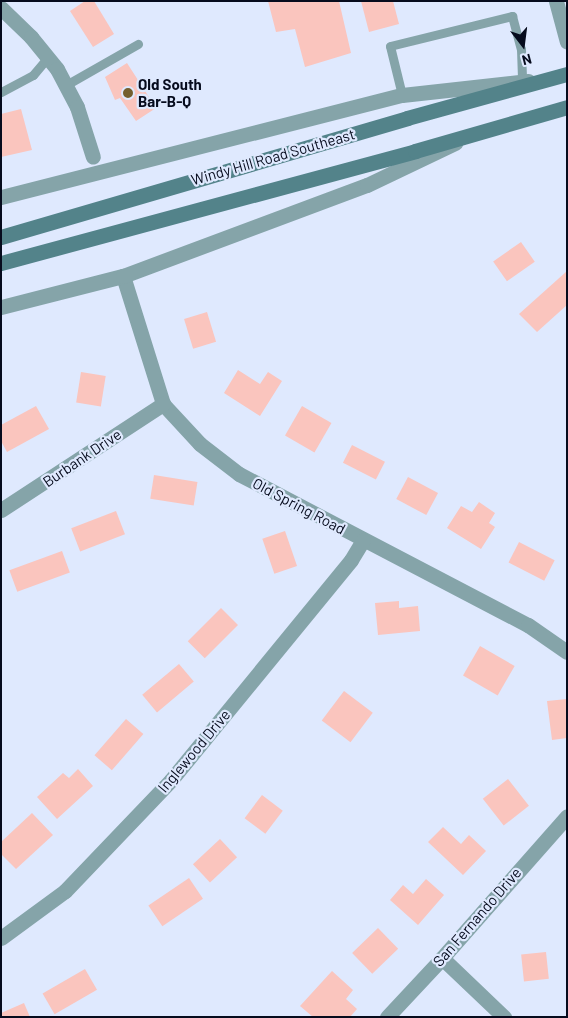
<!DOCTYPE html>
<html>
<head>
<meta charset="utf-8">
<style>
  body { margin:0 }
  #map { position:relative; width:568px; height:1018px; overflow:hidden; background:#dfe9fe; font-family:Barlow,sans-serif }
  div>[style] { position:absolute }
  .building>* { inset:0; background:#fac5be; transform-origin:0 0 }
  .service>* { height:9px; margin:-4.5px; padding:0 4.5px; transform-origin:4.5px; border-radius:4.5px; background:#85a4a9 }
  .minor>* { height:15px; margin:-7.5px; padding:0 7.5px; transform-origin:7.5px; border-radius:7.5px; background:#85a4a9 }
  .tertiary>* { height:15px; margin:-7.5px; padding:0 7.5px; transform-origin:7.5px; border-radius:7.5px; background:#85a4a9 }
  .secondary>* { height:15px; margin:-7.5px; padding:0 7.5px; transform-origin:7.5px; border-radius:7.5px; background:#53838a }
  .dots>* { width:14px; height:14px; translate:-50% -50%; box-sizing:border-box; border:2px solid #dfe9fe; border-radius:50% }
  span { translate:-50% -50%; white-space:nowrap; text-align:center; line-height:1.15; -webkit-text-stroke:4.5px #dfe9fe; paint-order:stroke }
  .poi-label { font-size:15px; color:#060b1d; font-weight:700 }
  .left { translate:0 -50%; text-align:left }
  .street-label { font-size:15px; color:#060b1d }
  .frame { position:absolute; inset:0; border:2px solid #060b1d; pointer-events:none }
  .north { position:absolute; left:498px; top:20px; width:50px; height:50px; -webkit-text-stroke:4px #dfe9fe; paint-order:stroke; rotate:165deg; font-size:14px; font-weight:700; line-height:20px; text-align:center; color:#060b1d }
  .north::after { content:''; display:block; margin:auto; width:18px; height:22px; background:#060b1d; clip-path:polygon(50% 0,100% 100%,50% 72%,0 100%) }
</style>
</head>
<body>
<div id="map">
  <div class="building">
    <div style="clip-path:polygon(85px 1px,94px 1px,114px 34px,93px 47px,70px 11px)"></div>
    <div style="clip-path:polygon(268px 1px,339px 1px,351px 53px,305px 67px,295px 29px,276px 32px)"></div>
    <div style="clip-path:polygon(361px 1px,393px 1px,399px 24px,369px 32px)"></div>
    <div style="clip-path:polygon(127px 63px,156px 108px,136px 121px,120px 98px,115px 100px,105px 77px)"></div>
    <div style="clip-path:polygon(21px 109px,32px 150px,1px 157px,1px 114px)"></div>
    <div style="left:521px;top:242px;width:24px;height:34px;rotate:55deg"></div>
    <div style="clip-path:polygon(567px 271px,567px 305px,537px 332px,519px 314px)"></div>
    <div style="left:207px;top:312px;width:31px;height:24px;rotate:73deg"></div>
    <div style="clip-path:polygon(238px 370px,260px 384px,268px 372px,282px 381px,260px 416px,224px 393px)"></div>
    <div style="left:81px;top:372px;width:25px;height:31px;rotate:9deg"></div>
    <div style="clip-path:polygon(36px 406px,49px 429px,7px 452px,1px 441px,1px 425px)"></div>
    <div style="left:302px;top:406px;width:34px;height:34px;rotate:30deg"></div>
    <div style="left:352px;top:445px;width:37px;height:20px;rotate:27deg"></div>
    <div style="left:154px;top:475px;width:44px;height:24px;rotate:9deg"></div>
    <div style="left:408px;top:477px;width:34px;height:25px;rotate:28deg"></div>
    <div style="clip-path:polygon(479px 502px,495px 513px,489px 523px,495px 527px,481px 549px,447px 528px,461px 506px,472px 512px)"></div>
    <div style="left:116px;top:511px;width:25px;height:48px;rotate:69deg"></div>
    <div style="left:285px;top:531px;width:37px;height:24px;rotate:71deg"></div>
    <div style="left:519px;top:542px;width:40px;height:23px;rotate:27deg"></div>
    <div style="left:62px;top:551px;width:23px;height:56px;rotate:70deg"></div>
    <div style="clip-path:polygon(399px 601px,399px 608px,418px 606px,420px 631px,378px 635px,375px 603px)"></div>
    <div style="left:221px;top:608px;width:24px;height:47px;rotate:45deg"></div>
    <div style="left:480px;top:646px;width:40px;height:34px;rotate:30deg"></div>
    <div style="left:179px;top:664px;width:23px;height:48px;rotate:50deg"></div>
    <div style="left:344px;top:691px;width:36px;height:37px;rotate:37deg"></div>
    <div style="clip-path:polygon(567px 699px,567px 738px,552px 740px,547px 701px)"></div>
    <div style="left:126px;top:719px;width:23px;height:48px;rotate:41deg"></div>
    <div style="clip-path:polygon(78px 769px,93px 786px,57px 819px,37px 797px,63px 773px,69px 778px)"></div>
    <div style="left:508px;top:779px;width:34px;height:32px;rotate:52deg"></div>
    <div style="left:262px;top:795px;width:26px;height:29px;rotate:37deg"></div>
    <div style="clip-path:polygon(32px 813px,53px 835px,16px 869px,1px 854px,1px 842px)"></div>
    <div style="clip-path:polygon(443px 827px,461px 844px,469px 835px,486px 851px,463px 875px,428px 842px)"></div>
    <div style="left:220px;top:839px;width:25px;height:37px;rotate:47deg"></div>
    <div style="left:189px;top:878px;width:25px;height:49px;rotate:56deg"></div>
    <div style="clip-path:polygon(426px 879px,444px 895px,418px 925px,390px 900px,403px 885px,413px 894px)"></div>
    <div style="left:378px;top:928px;width:29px;height:36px;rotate:46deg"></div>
    <div style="left:546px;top:952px;width:27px;height:25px;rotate:84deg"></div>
    <div style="left:85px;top:969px;width:24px;height:49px;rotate:60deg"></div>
    <div style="clip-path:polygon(332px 971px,353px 990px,346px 999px,357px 1009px,350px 1017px,313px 1017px,300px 1006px)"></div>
    <div style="clip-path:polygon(24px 1003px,30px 1017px,1px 1017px,1px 1013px)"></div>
  </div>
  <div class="service">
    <div style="left:66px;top:85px;width:83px;rotate:-29.7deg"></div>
    <div style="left:1px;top:92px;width:36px;rotate:-28deg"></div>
    <div style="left:33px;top:75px;width:23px;rotate:-50deg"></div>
    <div style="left:402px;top:95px;width:50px;rotate:-103.8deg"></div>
    <div style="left:390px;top:46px;width:126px;rotate:-13.8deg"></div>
    <div style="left:512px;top:16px;width:34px;rotate:75deg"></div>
    <div style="left:521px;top:49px;width:32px;rotate:88deg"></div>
  </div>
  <div class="minor">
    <div style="left:556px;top:1px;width:42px;rotate:75deg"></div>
    <div style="left:1px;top:8px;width:42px;rotate:44deg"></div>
    <div style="left:31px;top:37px;width:41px;rotate:50.9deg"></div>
    <div style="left:57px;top:69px;width:43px;rotate:62.2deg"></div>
    <div style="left:77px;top:107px;width:52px;rotate:72.3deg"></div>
    <div style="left:123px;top:276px;width:134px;rotate:72.6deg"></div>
    <div style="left:163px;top:404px;width:54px;rotate:47.2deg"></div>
    <div style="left:200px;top:444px;width:49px;rotate:37.6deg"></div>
    <div style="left:239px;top:474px;width:326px;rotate:27.6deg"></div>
    <div style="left:528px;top:625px;width:47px;rotate:34.7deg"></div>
    <div style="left:1px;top:510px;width:194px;rotate:-33.2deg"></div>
    <div style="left:1px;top:938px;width:79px;rotate:-36.3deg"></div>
    <div style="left:65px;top:891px;width:153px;rotate:-46.3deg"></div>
    <div style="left:171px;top:780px;width:284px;rotate:-50.7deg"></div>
    <div style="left:351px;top:560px;width:23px;rotate:-59deg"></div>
    <div style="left:442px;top:958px;width:86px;rotate:43.6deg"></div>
    <div style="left:387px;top:1017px;width:81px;rotate:-47deg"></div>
    <div style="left:442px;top:958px;width:189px;rotate:-48.6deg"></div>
  </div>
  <div class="tertiary">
    <div style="left:1px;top:197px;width:414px;rotate:-14.3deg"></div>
    <div style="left:402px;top:95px;width:127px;rotate:-6.3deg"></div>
    <div style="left:1px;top:307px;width:126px;rotate:-14.3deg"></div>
    <div style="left:123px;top:276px;width:260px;rotate:-20.5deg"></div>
    <div style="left:367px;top:185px;width:98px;rotate:-25.5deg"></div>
  </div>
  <div class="secondary">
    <div style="left:1px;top:237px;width:423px;rotate:-16.3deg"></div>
    <div style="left:407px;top:118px;width:166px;rotate:-15.4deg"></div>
    <div style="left:1px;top:263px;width:429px;rotate:-15.1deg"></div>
    <div style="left:415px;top:151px;width:158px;rotate:-16.1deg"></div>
  </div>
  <div class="dots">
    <div style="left:128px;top:93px;background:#745f2e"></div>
  </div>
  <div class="poi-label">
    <span class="left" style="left:138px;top:93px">Old South<br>Bar-B-Q</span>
  </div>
  <div class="street-label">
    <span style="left:273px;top:157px;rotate:-16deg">Windy Hill Road Southeast</span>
    <span style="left:82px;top:458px;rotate:-34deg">Burbank Drive</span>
    <span style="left:299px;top:506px;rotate:28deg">Old Spring Road</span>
    <span style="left:194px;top:751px;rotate:-50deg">Inglewood Drive</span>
    <span style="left:477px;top:917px;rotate:-49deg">San Fernando Drive</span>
  </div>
  <div class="frame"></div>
  <div class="north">N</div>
</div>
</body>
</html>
